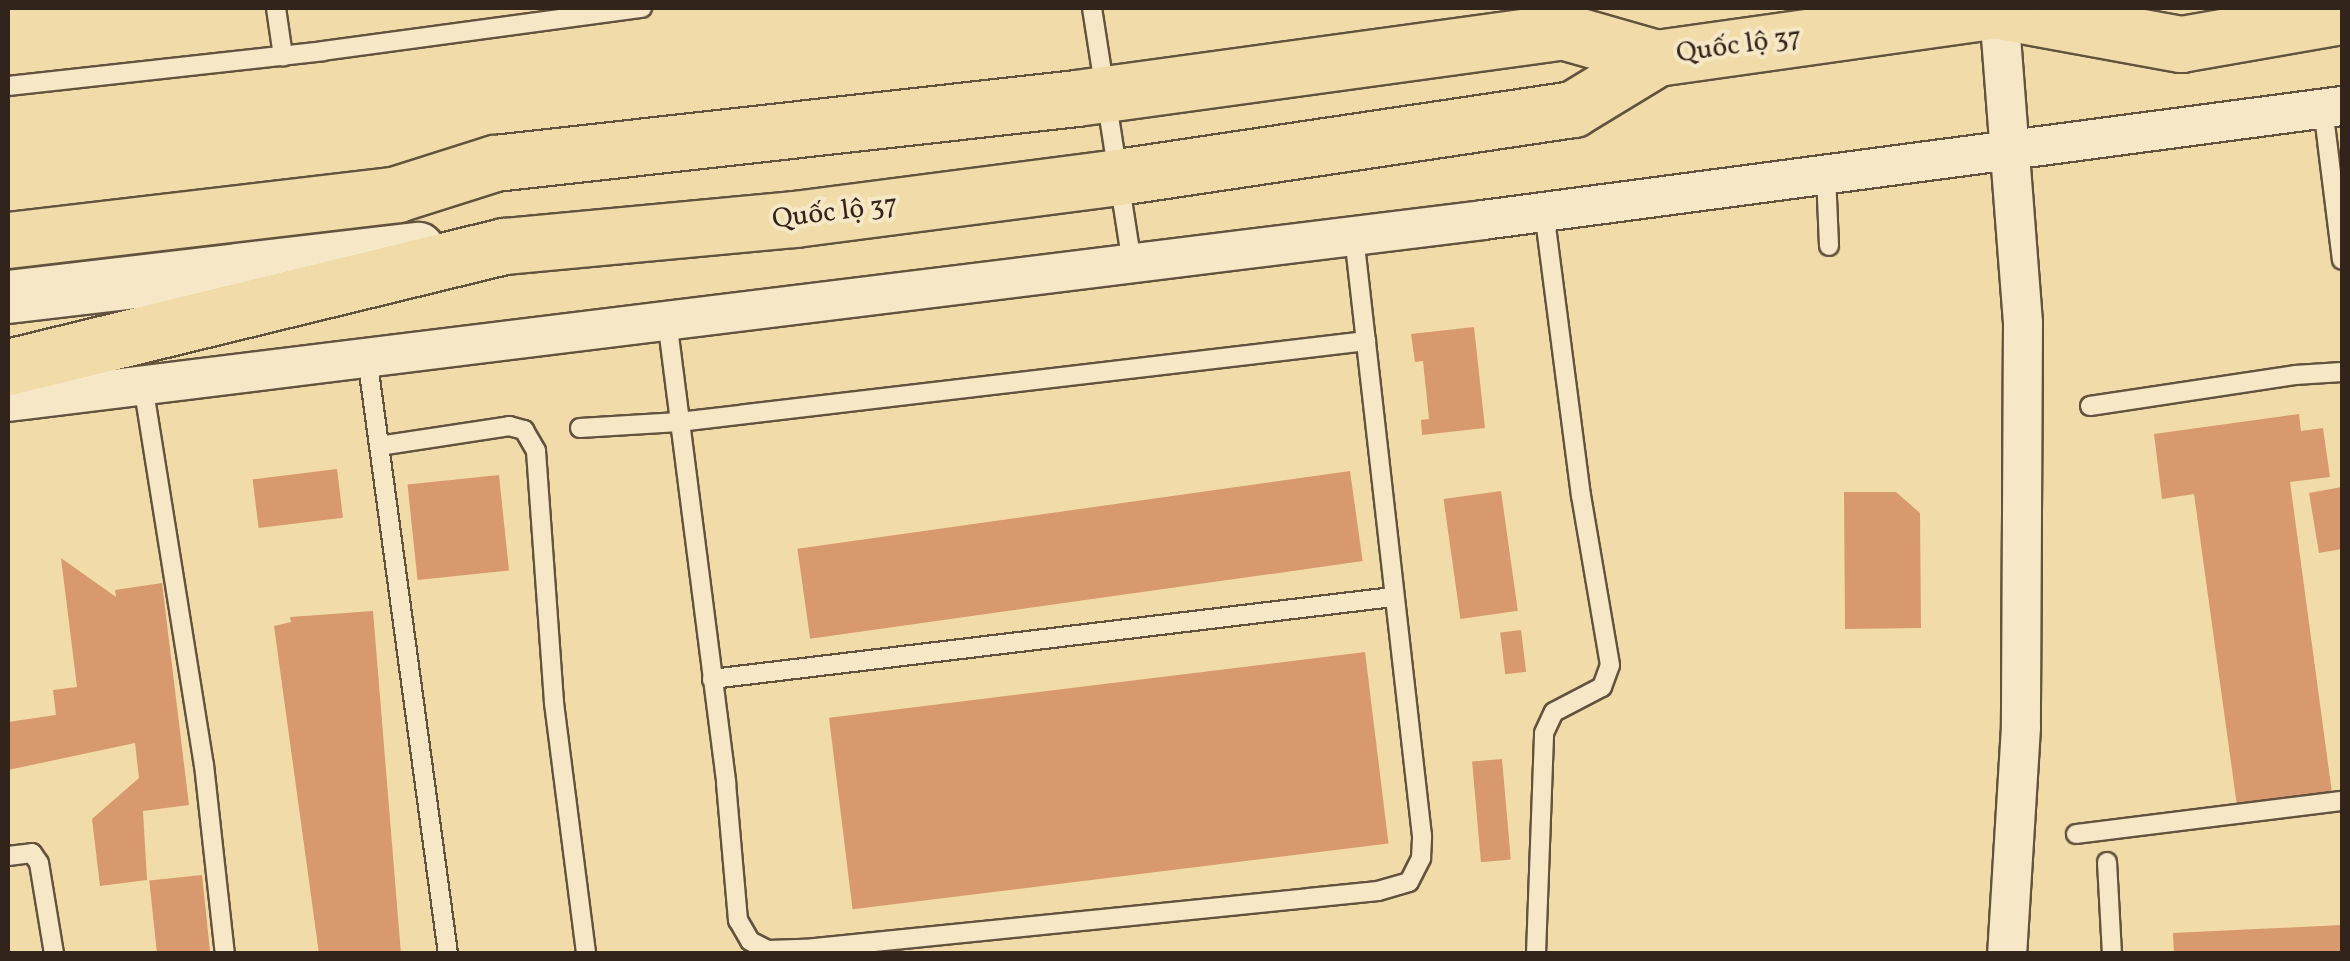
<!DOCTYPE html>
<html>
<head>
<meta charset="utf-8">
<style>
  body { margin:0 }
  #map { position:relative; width:2350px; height:961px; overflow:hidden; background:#f1dca9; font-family:Vollkorn,serif }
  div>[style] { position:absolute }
  .building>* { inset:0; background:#d9996e; transform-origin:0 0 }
  .roads { filter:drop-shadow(2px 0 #62523e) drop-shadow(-2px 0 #62523e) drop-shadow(0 2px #62523e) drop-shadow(0 -2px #62523e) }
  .service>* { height:18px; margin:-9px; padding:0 9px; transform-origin:9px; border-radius:9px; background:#f6e8c7 }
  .minor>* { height:38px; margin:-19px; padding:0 19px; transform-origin:19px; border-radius:19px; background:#f6e8c7 }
  .secondary>* { height:52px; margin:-26px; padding:0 26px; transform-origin:26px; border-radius:26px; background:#f6e8c7 }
  .trunk>* { height:55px; margin:-27.5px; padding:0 27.5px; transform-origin:27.5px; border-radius:27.5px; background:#f1dca9 }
  span { translate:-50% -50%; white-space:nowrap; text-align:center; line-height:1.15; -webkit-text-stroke:8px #f6e8c7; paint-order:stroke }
  .street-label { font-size:28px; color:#33241b }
  .frame { position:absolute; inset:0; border:10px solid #33241b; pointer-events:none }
</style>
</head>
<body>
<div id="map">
  <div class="building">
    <div style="clip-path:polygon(1474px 327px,1485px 428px,1422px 435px,1421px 420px,1429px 419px,1423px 361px,1415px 362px,1411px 334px)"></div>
    <div style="clip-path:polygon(2299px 414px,2301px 431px,2323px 428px,2330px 477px,2290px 482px,2332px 793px,2237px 806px,2194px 494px,2162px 499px,2154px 434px)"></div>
    <div style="left:337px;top:469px;width:49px;height:85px;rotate:83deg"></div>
    <div style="left:1350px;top:471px;width:91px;height:558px;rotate:82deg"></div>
    <div style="left:499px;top:475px;width:96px;height:92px;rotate:84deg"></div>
    <div style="clip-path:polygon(2342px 487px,2342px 549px,2319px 553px,2309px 493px)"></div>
    <div style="left:1501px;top:491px;width:121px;height:58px;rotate:82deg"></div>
    <div style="clip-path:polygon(1844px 492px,1896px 492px,1920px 513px,1921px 628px,1845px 629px)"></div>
    <div style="clip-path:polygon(61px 558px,116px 597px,115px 590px,162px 583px,189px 805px,143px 811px,147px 880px,100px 886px,92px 819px,139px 778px,135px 743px,8px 770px,8px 722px,56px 715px,53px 690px,77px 687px)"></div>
    <div style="clip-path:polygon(373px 611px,401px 954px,319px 954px,274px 626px,291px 622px,290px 617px)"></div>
    <div style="left:1521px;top:630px;width:42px;height:21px;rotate:83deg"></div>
    <div style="left:1365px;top:652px;width:193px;height:540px;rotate:83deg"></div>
    <div style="left:1502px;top:759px;width:101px;height:30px;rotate:85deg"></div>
    <div style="left:202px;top:875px;width:80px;height:53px;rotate:84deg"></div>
    <div style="clip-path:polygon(2342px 925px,2342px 954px,2174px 954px,2173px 933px)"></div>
  </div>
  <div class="roads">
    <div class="service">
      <div style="left:276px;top:8px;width:49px;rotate:81.7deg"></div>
      <div style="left:1092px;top:8px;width:258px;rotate:81.1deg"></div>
      <div style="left:8px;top:86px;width:317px;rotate:-6.3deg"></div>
      <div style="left:323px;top:51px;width:322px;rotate:-7.7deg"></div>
      <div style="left:2323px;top:108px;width:153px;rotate:82.9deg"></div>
      <div style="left:1826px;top:174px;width:72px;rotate:87.6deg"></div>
      <div style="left:667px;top:320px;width:467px;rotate:82.7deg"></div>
      <div style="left:726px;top:783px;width:138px;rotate:85deg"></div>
      <div style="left:738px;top:920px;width:24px;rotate:60deg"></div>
      <div style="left:750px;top:941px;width:20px;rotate:27deg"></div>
      <div style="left:768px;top:950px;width:37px;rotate:-2deg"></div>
      <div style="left:805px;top:949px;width:576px;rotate:-5.78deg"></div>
      <div style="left:1378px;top:891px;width:32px;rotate:-16deg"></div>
      <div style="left:1409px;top:882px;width:27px;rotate:-63deg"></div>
      <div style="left:1421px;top:858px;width:22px;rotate:-87deg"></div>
      <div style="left:1422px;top:836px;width:604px;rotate:-96.47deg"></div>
      <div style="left:367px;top:357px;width:602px;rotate:82.27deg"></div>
      <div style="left:143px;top:385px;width:385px;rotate:80.9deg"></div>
      <div style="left:204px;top:765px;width:190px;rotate:83.7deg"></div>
      <div style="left:2090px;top:406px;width:207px;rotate:-8.6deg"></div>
      <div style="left:2295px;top:375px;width:47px;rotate:-3.7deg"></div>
      <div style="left:580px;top:428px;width:99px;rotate:-3.5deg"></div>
      <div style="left:679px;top:422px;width:692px;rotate:-6.72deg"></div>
      <div style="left:379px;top:446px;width:132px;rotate:-8.7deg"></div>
      <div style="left:509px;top:426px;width:16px;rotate:15deg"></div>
      <div style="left:524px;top:430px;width:24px;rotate:60deg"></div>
      <div style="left:536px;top:451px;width:253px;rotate:85.9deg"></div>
      <div style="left:554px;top:703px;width:253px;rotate:82.7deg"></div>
      <div style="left:712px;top:679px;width:686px;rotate:-6.87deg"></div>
      <div style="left:2076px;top:834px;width:268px;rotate:-7.1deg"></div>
      <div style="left:8px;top:856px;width:24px;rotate:-7deg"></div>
      <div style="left:32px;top:853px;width:12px;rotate:55deg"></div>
      <div style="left:39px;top:863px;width:92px;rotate:80.6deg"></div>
      <div style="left:2107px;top:862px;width:92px;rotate:86.9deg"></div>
      <div style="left:1536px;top:954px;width:221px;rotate:-87.9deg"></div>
      <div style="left:1544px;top:733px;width:23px;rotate:-65deg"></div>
      <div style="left:1554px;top:712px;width:54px;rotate:-27.5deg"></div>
      <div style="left:1602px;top:687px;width:23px;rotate:-70deg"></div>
      <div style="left:1610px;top:665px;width:171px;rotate:-99.7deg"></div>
      <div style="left:1581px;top:496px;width:286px;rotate:-97.4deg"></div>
    </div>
    <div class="minor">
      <div style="left:1999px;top:11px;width:313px;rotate:85.6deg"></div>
      <div style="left:2023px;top:323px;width:404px;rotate:90.3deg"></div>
      <div style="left:2021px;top:727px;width:227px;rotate:93.5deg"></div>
      <div style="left:8px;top:402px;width:1486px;rotate:-7.03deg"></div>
      <div style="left:1483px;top:220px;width:867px;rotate:-7.56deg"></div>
    </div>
    <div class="secondary">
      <div style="left:8px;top:297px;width:413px;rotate:-6.7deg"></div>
    </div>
    <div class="trunk">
      <div style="left:1999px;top:11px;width:185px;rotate:10.3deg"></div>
      <div style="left:2181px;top:44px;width:163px;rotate:-9.9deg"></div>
      <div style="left:8px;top:240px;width:392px;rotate:-6.7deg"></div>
      <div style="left:397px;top:194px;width:103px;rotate:-17.6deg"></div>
      <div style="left:495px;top:163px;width:585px;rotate:-6.38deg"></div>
      <div style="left:1076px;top:98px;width:491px;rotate:-7.8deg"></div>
      <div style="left:1562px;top:31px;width:99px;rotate:15.9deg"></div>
      <div style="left:8px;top:367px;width:511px;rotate:-13.71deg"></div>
      <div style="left:504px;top:246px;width:292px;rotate:-5.3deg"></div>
      <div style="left:795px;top:219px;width:326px;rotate:-7.4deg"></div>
      <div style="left:1118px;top:177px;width:460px;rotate:-8.5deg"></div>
      <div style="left:1573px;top:109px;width:98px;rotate:-31.3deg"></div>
      <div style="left:1657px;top:58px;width:358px;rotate:-8deg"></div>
    </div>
  </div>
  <div class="street-label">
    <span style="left:1739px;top:46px;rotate:-8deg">Quốc lộ 37</span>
    <span style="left:835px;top:213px;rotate:-7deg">Quốc lộ 37</span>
  </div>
  <div class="frame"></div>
</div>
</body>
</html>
